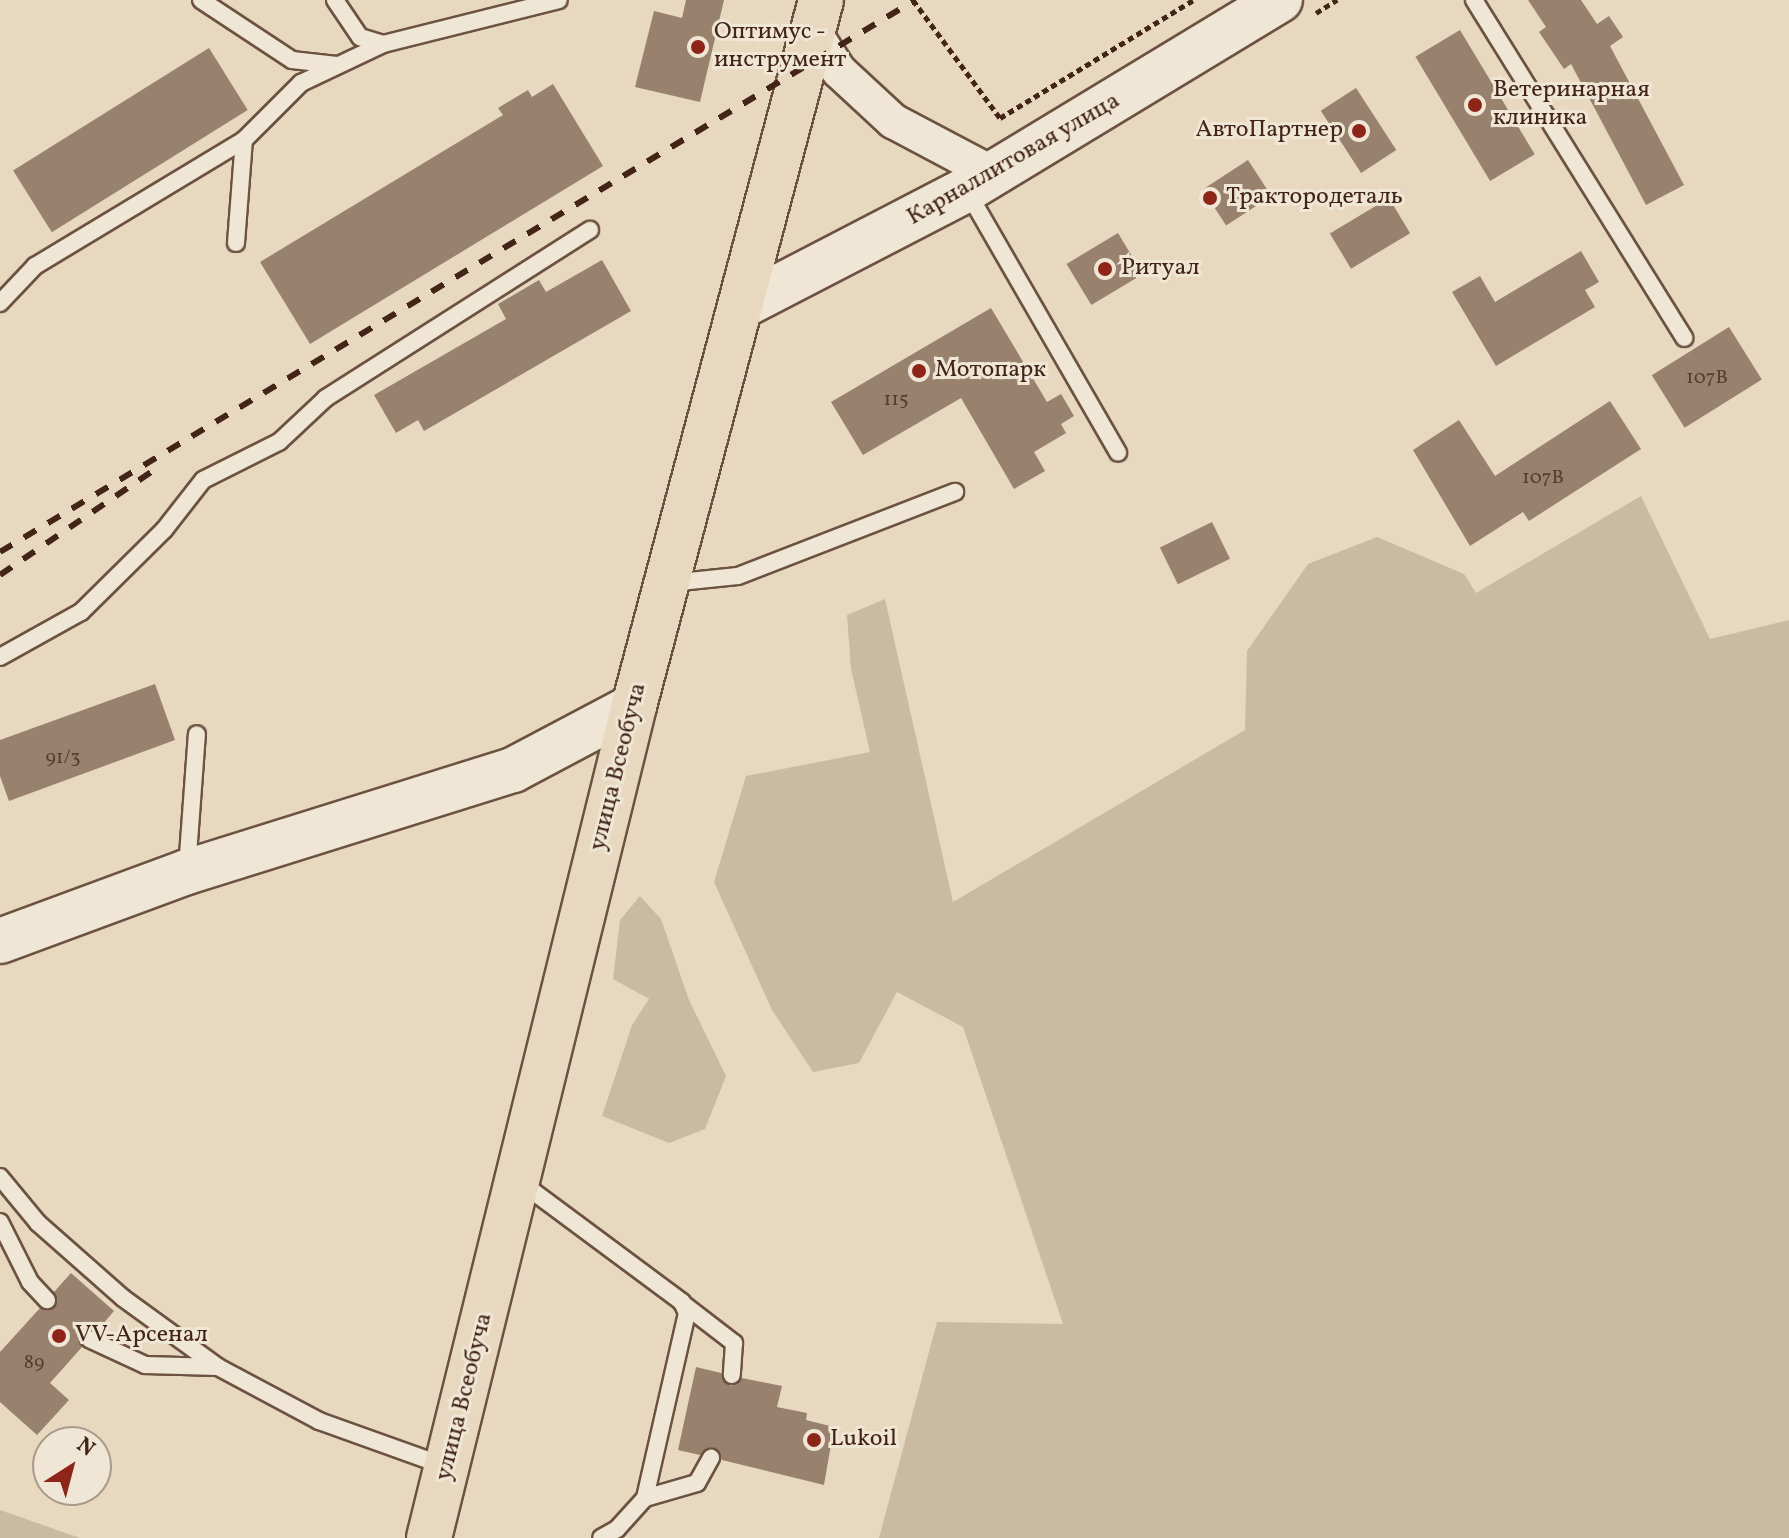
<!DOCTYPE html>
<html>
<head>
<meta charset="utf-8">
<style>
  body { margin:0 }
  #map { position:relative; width:1789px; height:1538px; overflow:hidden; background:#e7d8bf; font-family:Vollkorn,serif }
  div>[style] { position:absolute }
  .green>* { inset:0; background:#cbbaa2 }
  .building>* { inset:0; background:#98826e; transform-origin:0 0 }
  .path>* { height:5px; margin-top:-2.5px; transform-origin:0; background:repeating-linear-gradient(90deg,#432517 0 6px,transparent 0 10px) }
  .roads { filter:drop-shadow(2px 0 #6c5241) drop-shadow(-2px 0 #6c5241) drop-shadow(0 2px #6c5241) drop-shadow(0 -2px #6c5241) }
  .lane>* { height:16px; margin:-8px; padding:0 8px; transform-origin:8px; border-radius:8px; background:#efe6d5 }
  .street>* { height:34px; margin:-17px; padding:0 17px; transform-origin:17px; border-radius:17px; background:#efe6d5 }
  .secondary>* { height:44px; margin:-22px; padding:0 22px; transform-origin:22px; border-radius:22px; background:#efe6d5 }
  .primary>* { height:44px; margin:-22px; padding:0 22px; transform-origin:22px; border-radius:22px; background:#e7d8bf }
  .rail>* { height:6px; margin-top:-3px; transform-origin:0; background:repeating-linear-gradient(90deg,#432517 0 14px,transparent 0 28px) }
  .dots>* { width:22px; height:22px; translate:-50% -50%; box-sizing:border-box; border:4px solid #efe6d5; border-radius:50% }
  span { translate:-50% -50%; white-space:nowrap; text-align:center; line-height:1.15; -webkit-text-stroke:6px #efe6d5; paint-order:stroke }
  .number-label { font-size:20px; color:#583c2d }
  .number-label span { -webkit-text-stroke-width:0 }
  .poi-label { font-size:24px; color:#432517 }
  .left { translate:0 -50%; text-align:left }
  .right { translate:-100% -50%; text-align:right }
  .street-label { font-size:24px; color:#432517 }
  .north { position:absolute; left:32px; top:1426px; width:80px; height:80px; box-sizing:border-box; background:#efe6d5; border:2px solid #aa9989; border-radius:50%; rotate:36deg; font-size:22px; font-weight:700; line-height:32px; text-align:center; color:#432517 }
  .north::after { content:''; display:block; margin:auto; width:28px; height:36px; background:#8f2418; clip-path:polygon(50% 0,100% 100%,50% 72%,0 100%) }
</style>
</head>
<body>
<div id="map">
  <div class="green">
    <div style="clip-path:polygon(1641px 496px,1710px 639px,1789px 620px,1789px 1538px,879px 1538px,937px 1322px,1063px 1324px,963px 1027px,897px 992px,859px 1063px,813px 1072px,772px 1010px,714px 882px,746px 776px,870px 752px,851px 669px,847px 615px,885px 599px,953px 902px,1245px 730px,1247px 651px,1308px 564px,1377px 537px,1464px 574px,1476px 593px)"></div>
    <div style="clip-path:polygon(640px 896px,661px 919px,689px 1000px,726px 1076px,705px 1129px,669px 1143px,602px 1116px,632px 1025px,649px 999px,613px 979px,620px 920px)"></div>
    <div style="clip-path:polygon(0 1510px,80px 1538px,0 1538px)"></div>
  </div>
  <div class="building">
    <div style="clip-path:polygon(686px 0,724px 0,700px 102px,635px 87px,654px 11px,682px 18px)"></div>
    <div style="clip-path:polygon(1528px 0,1581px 0,1597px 24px,1609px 16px,1623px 37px,1610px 46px,1684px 185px,1646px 205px,1571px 64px,1564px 69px,1539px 32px,1546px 27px)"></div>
    <div style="left:1460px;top:30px;width:145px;height:52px;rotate:59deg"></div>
    <div style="left:209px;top:48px;width:73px;height:231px;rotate:58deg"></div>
    <div style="clip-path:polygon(553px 84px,603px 166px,310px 344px,260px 262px,503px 115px,498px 108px,528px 90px,532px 97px)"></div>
    <div style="left:1356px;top:88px;width:74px;height:42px;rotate:57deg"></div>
    <div style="left:1248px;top:160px;width:43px;height:54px;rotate:57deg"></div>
    <div style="left:1389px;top:198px;width:41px;height:69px;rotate:59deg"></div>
    <div style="left:1118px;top:233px;width:48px;height:60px;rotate:59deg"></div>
    <div style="clip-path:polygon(1581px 251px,1599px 282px,1585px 290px,1595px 307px,1496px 366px,1452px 292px,1480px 276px,1495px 302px)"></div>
    <div style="clip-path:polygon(602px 260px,631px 311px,424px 431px,418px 420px,396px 433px,374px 395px,506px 319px,498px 304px,539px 280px,546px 292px)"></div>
    <div style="clip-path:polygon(991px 308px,1047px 402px,1061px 394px,1074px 416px,1061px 424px,1066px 433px,1034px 452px,1045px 471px,1014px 489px,961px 398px,863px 455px,831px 402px)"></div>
    <div style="left:1729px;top:327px;width:62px;height:91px;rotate:58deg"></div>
    <div style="clip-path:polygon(1610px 401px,1641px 449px,1529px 521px,1523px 512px,1470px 546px,1413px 450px,1459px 420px,1495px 476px)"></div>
    <div style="left:1212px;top:522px;width:41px;height:58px;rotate:64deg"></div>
    <div style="clip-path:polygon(155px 684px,175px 740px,9px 801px,0 776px,0 740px)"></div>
    <div style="clip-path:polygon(71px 1273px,114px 1311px,97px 1331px,79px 1334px,82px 1347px,50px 1383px,69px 1400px,37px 1435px,0 1402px,0 1352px,40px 1308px,55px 1307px,54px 1292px)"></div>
    <div style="clip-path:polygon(696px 1367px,721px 1373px,731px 1386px,742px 1378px,782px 1386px,777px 1407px,807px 1413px,806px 1420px,834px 1427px,824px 1485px,722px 1460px,712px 1447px,700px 1455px,678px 1450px)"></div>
  </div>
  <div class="path">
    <div style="left:913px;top:0;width:147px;rotate:53.6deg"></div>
    <div style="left:1000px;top:118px;width:226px;rotate:-31.4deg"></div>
    <div style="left:1316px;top:13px;width:25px;rotate:-32deg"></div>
  </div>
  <div class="roads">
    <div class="lane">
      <div style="left:201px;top:0;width:109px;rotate:33.4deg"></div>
      <div style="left:292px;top:60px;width:45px;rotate:6.3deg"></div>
      <div style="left:335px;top:0;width:45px;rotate:56deg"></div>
      <div style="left:360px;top:37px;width:24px;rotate:17deg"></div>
      <div style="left:1474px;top:0;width:398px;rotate:58.1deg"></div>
      <div style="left:967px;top:191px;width:302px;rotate:60deg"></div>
      <div style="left:236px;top:243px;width:103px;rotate:-85.6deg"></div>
      <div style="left:0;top:303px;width:51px;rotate:-46.6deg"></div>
      <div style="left:35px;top:266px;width:244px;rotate:-31.1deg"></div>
      <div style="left:244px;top:140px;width:81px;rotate:-45deg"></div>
      <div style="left:301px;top:83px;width:91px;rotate:-25.4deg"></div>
      <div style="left:383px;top:44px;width:181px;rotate:-14deg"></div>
      <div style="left:670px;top:583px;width:68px;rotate:-5.9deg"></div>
      <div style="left:738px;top:576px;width:233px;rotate:-21.2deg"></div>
      <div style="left:0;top:657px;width:93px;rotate:-29.1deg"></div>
      <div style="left:81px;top:612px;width:117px;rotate:-44.7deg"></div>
      <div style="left:164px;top:530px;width:63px;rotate:-52deg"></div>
      <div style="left:203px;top:480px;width:85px;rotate:-26.6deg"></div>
      <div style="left:279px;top:442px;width:64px;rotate:-43.1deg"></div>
      <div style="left:326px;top:398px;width:313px;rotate:-32.5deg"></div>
      <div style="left:187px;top:869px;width:135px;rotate:-85.8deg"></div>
      <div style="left:0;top:1177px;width:60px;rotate:50.4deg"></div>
      <div style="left:38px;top:1223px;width:113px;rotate:41.4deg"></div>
      <div style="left:123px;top:1298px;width:117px;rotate:36deg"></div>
      <div style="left:218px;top:1367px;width:115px;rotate:28.1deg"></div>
      <div style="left:319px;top:1421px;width:134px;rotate:19.7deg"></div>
      <div style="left:519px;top:1181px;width:203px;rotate:36.6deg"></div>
      <div style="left:682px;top:1302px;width:12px;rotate:66deg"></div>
      <div style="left:687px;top:1313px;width:190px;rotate:102.8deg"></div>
      <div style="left:645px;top:1498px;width:42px;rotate:132.1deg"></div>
      <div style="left:617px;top:1529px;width:18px;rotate:151deg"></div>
      <div style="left:0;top:1222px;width:67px;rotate:63.4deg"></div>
      <div style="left:30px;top:1282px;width:25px;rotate:47deg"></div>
      <div style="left:682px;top:1303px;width:66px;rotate:37.6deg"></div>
      <div style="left:734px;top:1343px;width:32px;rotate:94deg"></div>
      <div style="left:89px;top:1339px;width:62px;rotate:24.9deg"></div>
      <div style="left:145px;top:1365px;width:73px;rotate:1.6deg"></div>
      <div style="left:645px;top:1498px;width:54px;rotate:-16.1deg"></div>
      <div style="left:697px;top:1483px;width:29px;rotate:-61deg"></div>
    </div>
    <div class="street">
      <div style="left:813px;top:31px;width:48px;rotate:57deg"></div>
      <div style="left:839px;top:71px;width:74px;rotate:42.8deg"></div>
      <div style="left:893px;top:121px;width:113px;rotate:27.9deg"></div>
    </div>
    <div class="secondary">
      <div style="left:740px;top:307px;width:254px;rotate:-27.4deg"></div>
      <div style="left:966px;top:190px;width:367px;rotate:-31.2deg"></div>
      <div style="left:0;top:941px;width:199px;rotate:-20.3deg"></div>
      <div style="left:187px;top:872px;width:342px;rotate:-17.4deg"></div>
      <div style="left:513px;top:770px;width:137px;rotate:-27.9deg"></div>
    </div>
    <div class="primary">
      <div style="left:429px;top:1538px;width:857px;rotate:-76.16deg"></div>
      <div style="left:634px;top:706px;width:730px;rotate:-75.16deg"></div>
    </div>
  </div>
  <div class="rail">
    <div style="left:0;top:552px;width:1069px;rotate:-31.1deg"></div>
    <div style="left:0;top:575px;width:194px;rotate:-34.3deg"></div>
  </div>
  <div class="dots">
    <div style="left:698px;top:47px;background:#8f2418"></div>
    <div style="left:1475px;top:105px;background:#8f2418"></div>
    <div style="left:1359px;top:131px;background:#8f2418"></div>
    <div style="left:1210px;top:198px;background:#8f2418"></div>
    <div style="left:1105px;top:269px;background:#8f2418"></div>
    <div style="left:919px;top:371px;background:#8f2418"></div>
    <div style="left:59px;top:1336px;background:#8f2418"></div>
    <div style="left:814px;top:1440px;background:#8f2418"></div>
  </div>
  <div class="number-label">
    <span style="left:1707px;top:378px">107В</span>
    <span style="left:896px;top:400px">115</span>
    <span style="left:1543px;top:478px">107В</span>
    <span style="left:63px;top:758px">91/3</span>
    <span style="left:34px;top:1363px">89</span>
  </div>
  <div class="poi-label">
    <span class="left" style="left:714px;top:47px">Оптимус -<br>инструмент</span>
    <span class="left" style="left:1493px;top:105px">Ветеринарная<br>клиника</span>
    <span class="right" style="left:1343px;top:131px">АвтоПартнер</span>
    <span class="left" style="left:1226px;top:198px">Трактородеталь</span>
    <span class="left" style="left:1121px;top:269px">Ритуал</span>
    <span class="left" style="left:935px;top:371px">Мотопарк</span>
    <span class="left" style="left:75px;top:1336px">VV-Арсенал</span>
    <span class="left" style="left:830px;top:1440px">Lukoil</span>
  </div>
  <div class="street-label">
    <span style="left:1014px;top:160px;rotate:-30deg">Карналлитовая улица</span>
    <span style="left:619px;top:767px;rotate:-76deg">улица Всеобуча</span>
    <span style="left:465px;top:1397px;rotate:-76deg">улица Всеобуча</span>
  </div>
  <div class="north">N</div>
</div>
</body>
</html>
